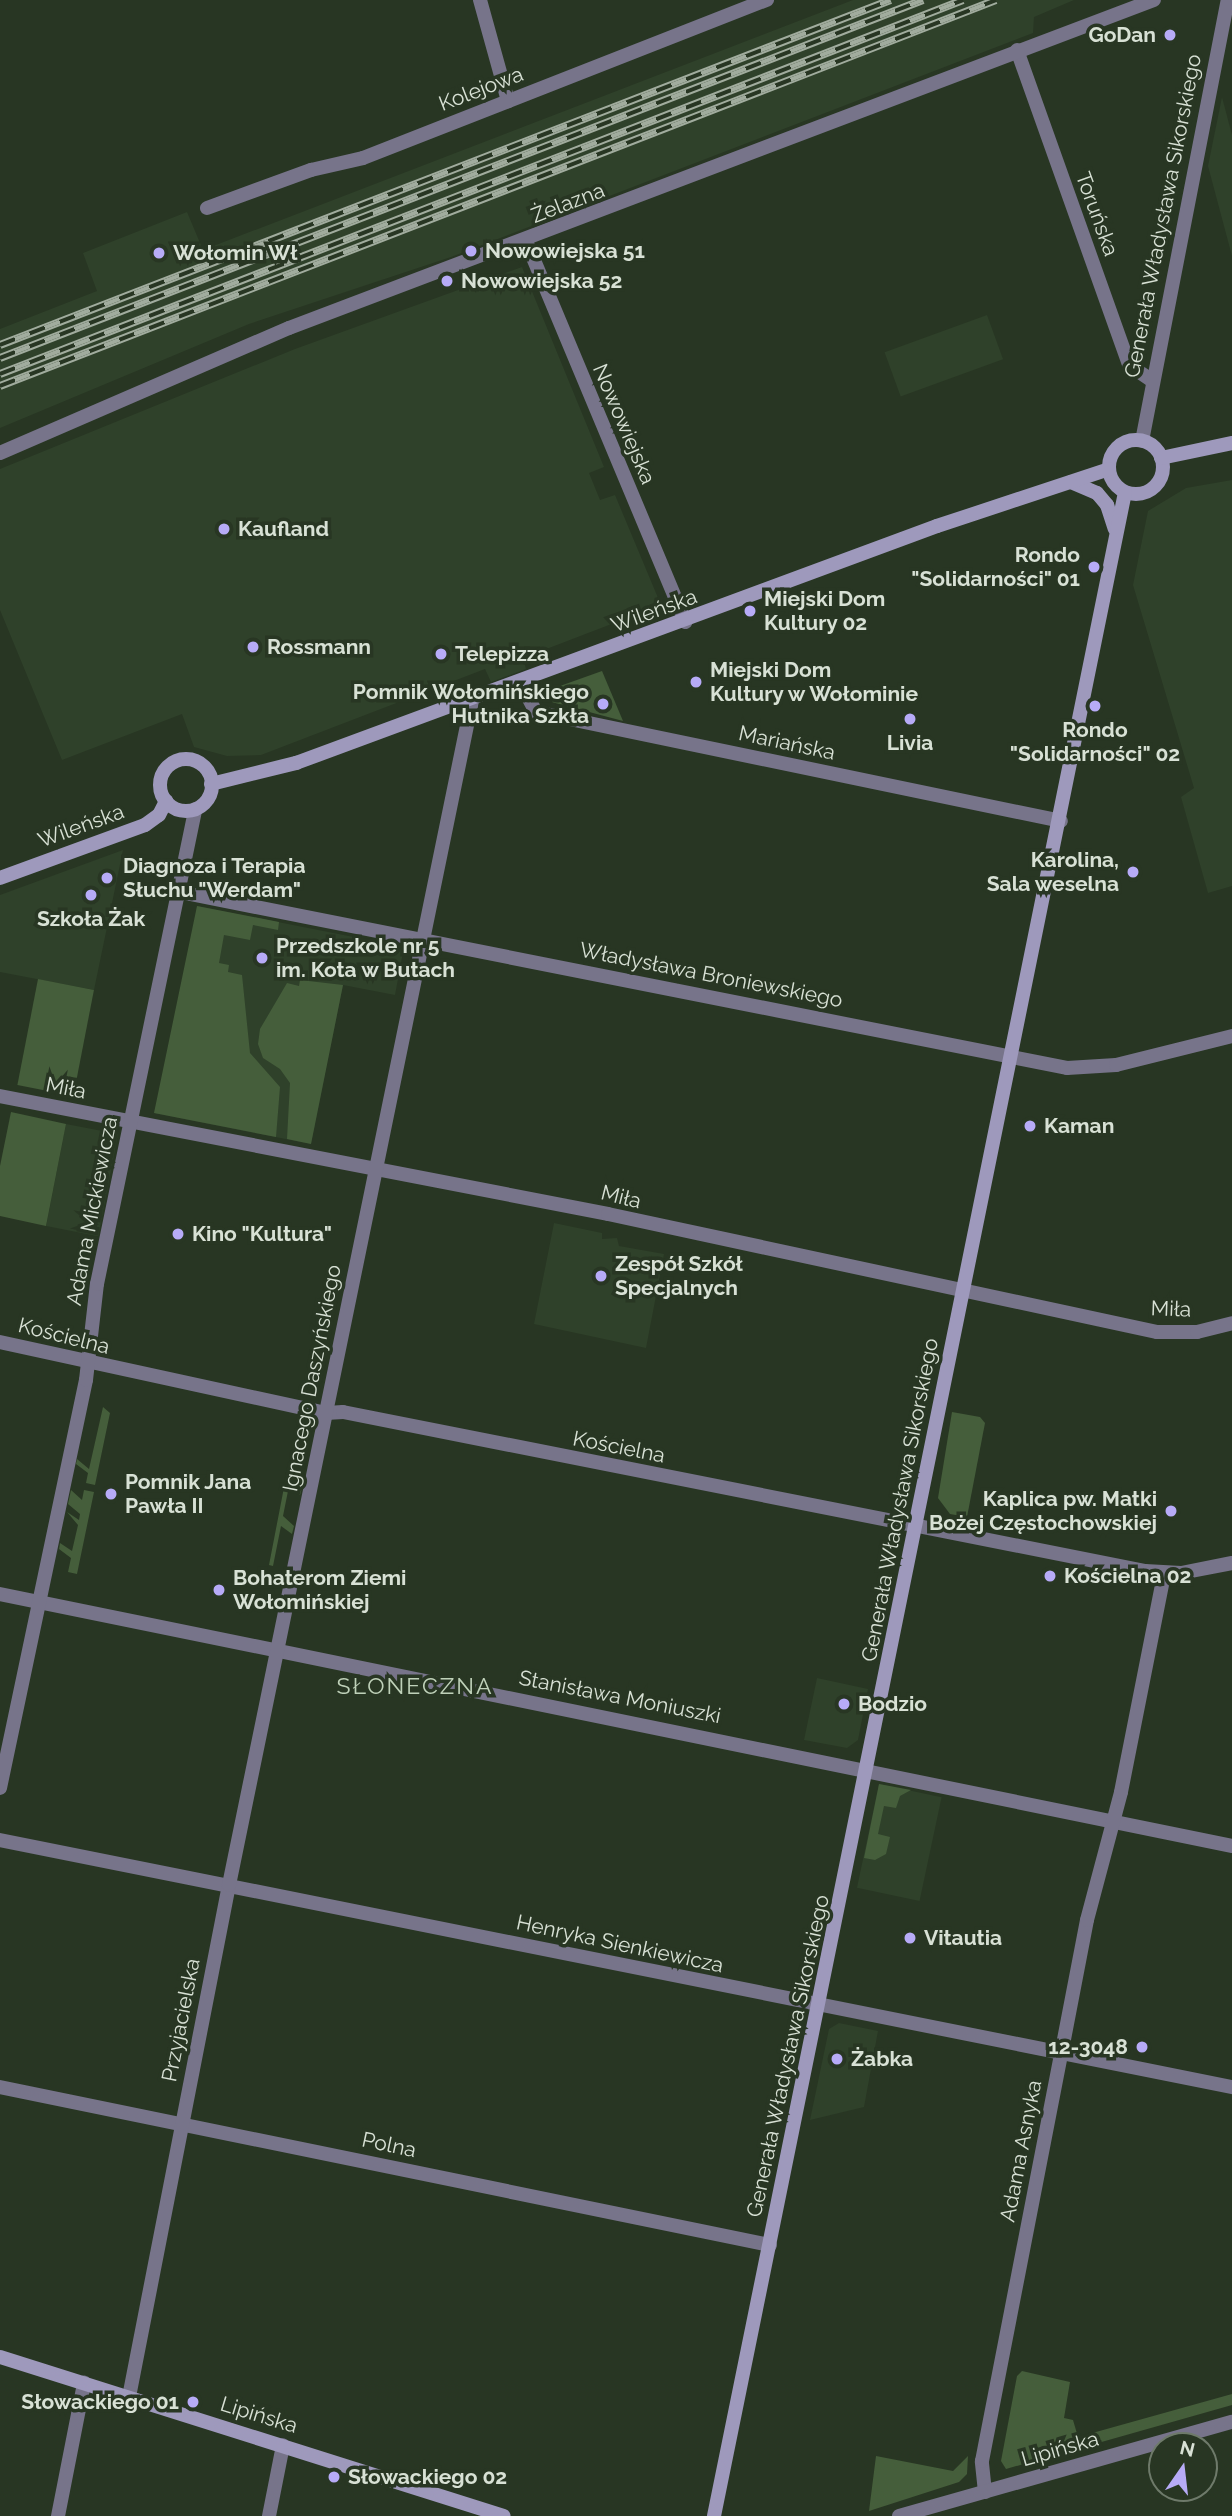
<!DOCTYPE html>
<html>
<head>
<meta charset="utf-8">
<style>
  body { margin:0 }
  #map { position:relative; width:1232px; height:2516px; overflow:hidden; background:#283623; font-family:Raleway,sans-serif }
  div>[style] { position:absolute }
  .built>* { inset:0; background:#2f412a; transform-origin:0 0 }
  .green>* { inset:0; background:#455e3b; transform-origin:0 0 }
  .street>* { height:14px; margin:-7px; padding:0 7px; transform-origin:7px; border-radius:7px; background:#77748a }
  .secondary>* { height:14px; margin:-7px; padding:0 7px; transform-origin:7px; border-radius:7px; background:#9e99bc }
  .secondary>.ring { margin:-7px; padding:0; box-sizing:content-box; background:none; border:14px solid #9e99bc; border-radius:50% }
  .rail>* { height:8px; margin-top:-4px; transform-origin:0; background:repeating-linear-gradient(90deg,#283623 0 16px,#a1ac9e 0 32px); box-sizing:border-box; border-block:2px solid #a1ac9e }
  .dots>* { width:19px; height:19px; translate:-50% -50%; box-sizing:border-box; border:4px solid #283623; border-radius:50% }
  span { translate:-50% -50%; white-space:nowrap; text-align:center; line-height:1.15; -webkit-text-stroke:7px #283623; paint-order:stroke }
  .poi-label { font-size:21px; color:#d8e1d5; font-weight:700 }
  .right { translate:-100% -50%; text-align:right }
  .left { translate:0 -50%; text-align:left }
  .street-label { font-size:21px; color:#d8e1d5 }
  .neighbourhood-label { font-size:23px; color:#bfd1b9; letter-spacing:2px }
  .north { position:absolute; left:1148px; top:2432px; width:70px; height:70px; box-sizing:border-box; background:#283623; border:2px solid #6e7a6a; border-radius:50%; rotate:14deg; font-size:19px; font-weight:700; line-height:28px; text-align:center; color:#d8e1d5 }
  .north::after { content:''; display:block; margin:auto; width:24px; height:32px; background:#b7abf7; clip-path:polygon(50% 0,100% 100%,50% 72%,0 100%) }
</style>
</head>
<body>
<div id="map">
  <div class="built">
    <div style="clip-path:polygon(853px 0,1074px 0,1034px 17px,1033px 33px,451px 257px,249px 324px,0 428px,0 329px,97px 291px,83px 253px,187px 212px,203px 250px)"></div>
    <div style="clip-path:polygon(1222px 97px,1232px 135px,1232px 256px,1208px 166px)"></div>
    <div style="clip-path:polygon(522px 267px,604px 467px,589px 473px,600px 500px,615px 495px,661px 605px,523px 658px,526px 669px,491px 682px,485px 669px,261px 755px,227px 756px,194px 747px,182px 714px,62px 760px,0 610px,0 469px,295px 349px)"></div>
    <div style="left:987px;top:315px;width:47px;height:109px;rotate:70deg"></div>
    <div style="clip-path:polygon(1232px 480px,1232px 886px,1208px 893px,1181px 797px,1194px 788px,1133px 585px,1148px 511px,1186px 488px)"></div>
    <div style="clip-path:polygon(123px 850px,94px 990px,0 972px,0 895px)"></div>
    <div style="clip-path:polygon(197px 906px,404px 947px,395px 995px,343px 985px,311px 1144px,154px 1113px,184px 997px)"></div>
    <div style="left:66px;top:1124px;width:53px;height:104px;rotate:11deg"></div>
    <div style="clip-path:polygon(554px 1223px,602px 1233px,602px 1239px,617px 1238px,619px 1246px,664px 1254px,646px 1348px,534px 1324px)"></div>
    <div style="clip-path:polygon(817px 1678px,868px 1689px,858px 1740px,847px 1748px,804px 1740px)"></div>
    <div style="left:879px;top:1784px;width:64px;height:106px;rotate:12deg"></div>
    <div style="clip-path:polygon(839px 2023px,878px 2031px,864px 2107px,810px 2120px,829px 2029px)"></div>
  </div>
  <div class="green">
    <div style="clip-path:polygon(602px 671px,623px 721px,544px 700px,546px 691px)"></div>
    <div style="clip-path:polygon(197px 906px,279px 922px,278px 930px,253px 925px,250px 940px,224px 935px,219px 963px,229px 965px,228px 972px,242px 975px,250px 1053px,280px 1087px,276px 1137px,154px 1113px)"></div>
    <div style="left:38px;top:979px;width:57px;height:108px;rotate:11deg"></div>
    <div style="clip-path:polygon(300px 980px,343px 985px,311px 1144px,287px 1139px,290px 1083px,280px 1069px,263px 1058px,258px 1044px,260px 1029px,287px 983px,299px 986px)"></div>
    <div style="clip-path:polygon(11px 1112px,66px 1124px,46px 1226px,0 1216px,0 1166px)"></div>
    <div style="clip-path:polygon(103px 1407px,110px 1413px,95px 1485px,86px 1483px,88px 1473px,76px 1464px,77px 1459px,89px 1469px)"></div>
    <div style="clip-path:polygon(952px 1412px,980px 1417px,985px 1423px,967px 1517px,950px 1514px,938px 1498px)"></div>
    <div style="clip-path:polygon(286px 1477px,302px 1488px,300px 1495px,289px 1486px,283px 1516px,294px 1526px,292px 1534px,281px 1526px,273px 1566px,269px 1565px)"></div>
    <div style="clip-path:polygon(71px 1490px,82px 1500px,84px 1490px,94px 1492px,77px 1574px,68px 1572px,71px 1558px,59px 1549px,60px 1543px,72px 1551px,78px 1525px,67px 1512px,79px 1520px,80px 1514px,68px 1504px)"></div>
    <div style="clip-path:polygon(879px 1784px,911px 1790px,900px 1796px,896px 1808px,884px 1806px,878px 1834px,890px 1837px,886px 1854px,875px 1860px,864px 1858px)"></div>
    <div style="clip-path:polygon(1022px 2371px,1070px 2382px,1064px 2418px,1073px 2420px,1078px 2437px,1232px 2394px,1232px 2405px,1006px 2469px,1001px 2461px,1017px 2376px)"></div>
    <div style="clip-path:polygon(876px 2456px,953px 2471px,968px 2456px,967px 2474px,959px 2482px,869px 2511px)"></div>
  </div>
  <div class="street">
    <div style="left:480px;top:0;width:105px;rotate:74.5deg"></div>
    <div style="left:1017px;top:50px;width:334px;rotate:70.4deg"></div>
    <div style="left:1129px;top:365px;width:27px;rotate:34deg"></div>
    <div style="left:207px;top:208px;width:111px;rotate:-20.1deg"></div>
    <div style="left:311px;top:170px;width:53px;rotate:-13deg"></div>
    <div style="left:363px;top:158px;width:434px;rotate:-21.4deg"></div>
    <div style="left:526px;top:241px;width:413px;rotate:67.3deg"></div>
    <div style="left:1142px;top:441px;width:449px;rotate:-79deg"></div>
    <div style="left:0;top:453px;width:315px;rotate:-23.4deg"></div>
    <div style="left:289px;top:328px;width:925px;rotate:-20.77deg"></div>
    <div style="left:521px;top:684px;width:32px;rotate:62deg"></div>
    <div style="left:536px;top:712px;width:536px;rotate:11.73deg"></div>
    <div style="left:180px;top:892px;width:904px;rotate:11.22deg"></div>
    <div style="left:1067px;top:1068px;width:49px;rotate:-3.5deg"></div>
    <div style="left:1116px;top:1065px;width:120px;rotate:-14deg"></div>
    <div style="left:0;top:1096px;width:619px;rotate:10.98deg"></div>
    <div style="left:608px;top:1214px;width:562px;rotate:12.13deg"></div>
    <div style="left:1157px;top:1332px;width:40px"></div>
    <div style="left:1197px;top:1332px;width:36px;rotate:-14deg"></div>
    <div style="left:0;top:1342px;width:334px;rotate:12.3deg"></div>
    <div style="left:326px;top:1413px;width:17px;rotate:-3deg"></div>
    <div style="left:343px;top:1412px;width:818px;rotate:11.21deg"></div>
    <div style="left:1145px;top:1571px;width:36px;rotate:3deg"></div>
    <div style="left:1181px;top:1573px;width:52px;rotate:-11.1deg"></div>
    <div style="left:0;top:1594px;width:1258px;rotate:11.56deg"></div>
    <div style="left:0;top:1788px;width:417px;rotate:-78.1deg"></div>
    <div style="left:86px;top:1380px;width:97px;rotate:-83.5deg"></div>
    <div style="left:97px;top:1284px;width:485px;rotate:-78.3deg"></div>
    <div style="left:0;top:1840px;width:1257px;rotate:11.34deg"></div>
    <div style="left:0;top:2087px;width:786px;rotate:11.6deg"></div>
    <div style="left:129px;top:2397px;width:522px;rotate:-78.95deg"></div>
    <div style="left:229px;top:1885px;width:1209px;rotate:-78.4deg"></div>
    <div style="left:985px;top:2492px;width:31px;rotate:-96deg"></div>
    <div style="left:982px;top:2461px;width:414px;rotate:-79deg"></div>
    <div style="left:1061px;top:2055px;width:137px;rotate:-79.1deg"></div>
    <div style="left:1087px;top:1920px;width:132px;rotate:-75.1deg"></div>
    <div style="left:1121px;top:1792px;width:222px;rotate:-78.8deg"></div>
    <div style="left:58px;top:2516px;width:136px;rotate:-78.9deg"></div>
    <div style="left:269px;top:2516px;width:72px;rotate:-78.8deg"></div>
    <div style="left:899px;top:2516px;width:346px;rotate:-15.8deg"></div>
  </div>
  <div class="secondary">
    <div class="ring" style="left:1109px;top:440px;width:40px;height:40px"></div>
    <div style="left:1161px;top:458px;width:73px;rotate:-11.9deg"></div>
    <div style="left:1071px;top:482px;width:28px;rotate:23deg"></div>
    <div style="left:1097px;top:493px;width:16px;rotate:50deg"></div>
    <div style="left:1107px;top:505px;width:25px;rotate:72deg"></div>
    <div class="ring" style="left:160px;top:759px;width:38px;height:38px"></div>
    <div style="left:211px;top:784px;width:88px;rotate:-13.9deg"></div>
    <div style="left:296px;top:763px;width:683px;rotate:-20.29deg"></div>
    <div style="left:937px;top:526px;width:181px;rotate:-18.3deg"></div>
    <div style="left:0;top:878px;width:154px;rotate:-20.1deg"></div>
    <div style="left:145px;top:825px;width:17px;rotate:-36deg"></div>
    <div style="left:159px;top:815px;width:16px;rotate:-63deg"></div>
    <div style="left:0;top:2357px;width:528px;rotate:17.51deg"></div>
    <div style="left:714px;top:2516px;width:2065px;rotate:-78.52deg"></div>
  </div>
  <div class="rail">
    <div style="left:0;top:345px;width:955px;rotate:-21.17deg"></div>
    <div style="left:0;top:358px;width:990px;rotate:-21.2deg"></div>
    <div style="left:0;top:374px;width:1033px;rotate:-21.22deg"></div>
    <div style="left:0;top:386px;width:1068px;rotate:-21.18deg"></div>
  </div>
  <div class="dots">
    <div style="left:1170px;top:35px;background:#b7abf7"></div>
    <div style="left:471px;top:251px;background:#b7abf7"></div>
    <div style="left:159px;top:253px;background:#b7abf7"></div>
    <div style="left:447px;top:281px;background:#b7abf7"></div>
    <div style="left:224px;top:529px;background:#b7abf7"></div>
    <div style="left:1094px;top:567px;background:#b7abf7"></div>
    <div style="left:750px;top:611px;background:#b7abf7"></div>
    <div style="left:253px;top:647px;background:#b7abf7"></div>
    <div style="left:441px;top:654px;background:#b7abf7"></div>
    <div style="left:696px;top:682px;background:#b7abf7"></div>
    <div style="left:603px;top:704px;background:#b7abf7"></div>
    <div style="left:1095px;top:706px;background:#b7abf7"></div>
    <div style="left:910px;top:719px;background:#b7abf7"></div>
    <div style="left:1133px;top:872px;background:#b7abf7"></div>
    <div style="left:107px;top:878px;background:#b7abf7"></div>
    <div style="left:91px;top:895px;background:#b7abf7"></div>
    <div style="left:262px;top:958px;background:#b7abf7"></div>
    <div style="left:1030px;top:1126px;background:#b7abf7"></div>
    <div style="left:178px;top:1234px;background:#b7abf7"></div>
    <div style="left:601px;top:1276px;background:#b7abf7"></div>
    <div style="left:111px;top:1494px;background:#b7abf7"></div>
    <div style="left:1171px;top:1511px;background:#b7abf7"></div>
    <div style="left:1050px;top:1576px;background:#b7abf7"></div>
    <div style="left:219px;top:1590px;background:#b7abf7"></div>
    <div style="left:844px;top:1704px;background:#b7abf7"></div>
    <div style="left:910px;top:1938px;background:#b7abf7"></div>
    <div style="left:1142px;top:2047px;background:#b7abf7"></div>
    <div style="left:837px;top:2059px;background:#b7abf7"></div>
    <div style="left:193px;top:2402px;background:#b7abf7"></div>
    <div style="left:334px;top:2477px;background:#b7abf7"></div>
  </div>
  <div class="poi-label">
    <span class="right" style="left:1156px;top:35px">GoDan</span>
    <span class="left" style="left:485px;top:251px">Nowowiejska 51</span>
    <span class="left" style="left:173px;top:253px">Wołomin Wł</span>
    <span class="left" style="left:461px;top:281px">Nowowiejska 52</span>
    <span class="left" style="left:238px;top:529px">Kaufland</span>
    <span class="right" style="left:1080px;top:567px">Rondo<br>"Solidarności" 01</span>
    <span class="left" style="left:764px;top:611px">Miejski Dom<br>Kultury 02</span>
    <span class="left" style="left:267px;top:647px">Rossmann</span>
    <span class="left" style="left:455px;top:654px">Telepizza</span>
    <span class="left" style="left:710px;top:682px">Miejski Dom<br>Kultury w Wołominie</span>
    <span class="right" style="left:589px;top:704px">Pomnik Wołomińskiego<br>Hutnika Szkła</span>
    <span style="left:1095px;top:742px">Rondo<br>"Solidarności" 02</span>
    <span style="left:910px;top:743px">Livia</span>
    <span class="right" style="left:1119px;top:872px">Karolina,<br>Sala weselna</span>
    <span class="left" style="left:123px;top:878px">Diagnoza i Terapia<br>Słuchu "Werdam"</span>
    <span style="left:91px;top:919px">Szkoła Żak</span>
    <span class="left" style="left:276px;top:958px">Przedszkole nr 5<br>im. Kota w Butach</span>
    <span class="left" style="left:1044px;top:1126px">Kaman</span>
    <span class="left" style="left:192px;top:1234px">Kino "Kultura"</span>
    <span class="left" style="left:615px;top:1276px">Zespół Szkół<br>Specjalnych</span>
    <span class="left" style="left:125px;top:1494px">Pomnik Jana<br>Pawła II</span>
    <span class="right" style="left:1157px;top:1511px">Kaplica pw. Matki<br>Bożej Częstochowskiej</span>
    <span class="left" style="left:1064px;top:1576px">Kościelna 02</span>
    <span class="left" style="left:233px;top:1590px">Bohaterom Ziemi<br>Wołomińskiej</span>
    <span class="left" style="left:858px;top:1704px">Bodzio</span>
    <span class="left" style="left:924px;top:1938px">Vitautia</span>
    <span class="right" style="left:1128px;top:2047px">12-3048</span>
    <span class="left" style="left:851px;top:2059px">Żabka</span>
    <span class="right" style="left:179px;top:2402px">Słowackiego 01</span>
    <span class="left" style="left:348px;top:2477px">Słowackiego 02</span>
  </div>
  <div class="street-label">
    <span style="left:481px;top:89px;rotate:-21deg">Kolejowa</span>
    <span style="left:568px;top:203px;rotate:-21deg">Żelazna</span>
    <span style="left:1097px;top:214px;rotate:70deg">Toruńska</span>
    <span style="left:1163px;top:216px;rotate:-79deg">Generała Władysława Sikorskiego</span>
    <span style="left:624px;top:424px;rotate:67deg">Nowowiejska</span>
    <span style="left:654px;top:611px;rotate:-20deg">Wileńska</span>
    <span style="left:787px;top:743px;rotate:12deg">Mariańska</span>
    <span style="left:81px;top:826px;rotate:-20deg">Wileńska</span>
    <span style="left:711px;top:975px;rotate:11deg">Władysława Broniewskiego</span>
    <span style="left:66px;top:1088px;rotate:11deg">Miła</span>
    <span style="left:621px;top:1197px;rotate:14deg">Miła</span>
    <span style="left:92px;top:1211px;rotate:-79deg">Adama Mickiewicza</span>
    <span style="left:1171px;top:1309px;rotate:2deg">Miła</span>
    <span style="left:64px;top:1336px;rotate:14deg">Kościelna</span>
    <span style="left:312px;top:1378px;rotate:-79deg">Ignacego Daszyńskiego</span>
    <span style="left:619px;top:1447px;rotate:11deg">Kościelna</span>
    <span style="left:900px;top:1500px;rotate:-79deg">Generała Władysława Sikorskiego</span>
    <span style="left:620px;top:1697px;rotate:11deg">Stanisława Moniuszki</span>
    <span style="left:620px;top:1944px;rotate:12deg">Henryka Sienkiewicza</span>
    <span style="left:181px;top:2020px;rotate:-79deg">Przyjacielska</span>
    <span style="left:788px;top:2056px;rotate:-78deg">Generała Władysława Sikorskiego</span>
    <span style="left:389px;top:2145px;rotate:12deg">Polna</span>
    <span style="left:1021px;top:2151px;rotate:-79deg">Adama Asnyka</span>
    <span style="left:259px;top:2415px;rotate:17deg">Lipińska</span>
    <span style="left:1060px;top:2449px;rotate:-16deg">Lipińska</span>
  </div>
  <div class="neighbourhood-label">
    <span style="left:415px;top:1686px">SŁONECZNA</span>
  </div>
  <div class="north">N</div>
</div>
</body>
</html>
